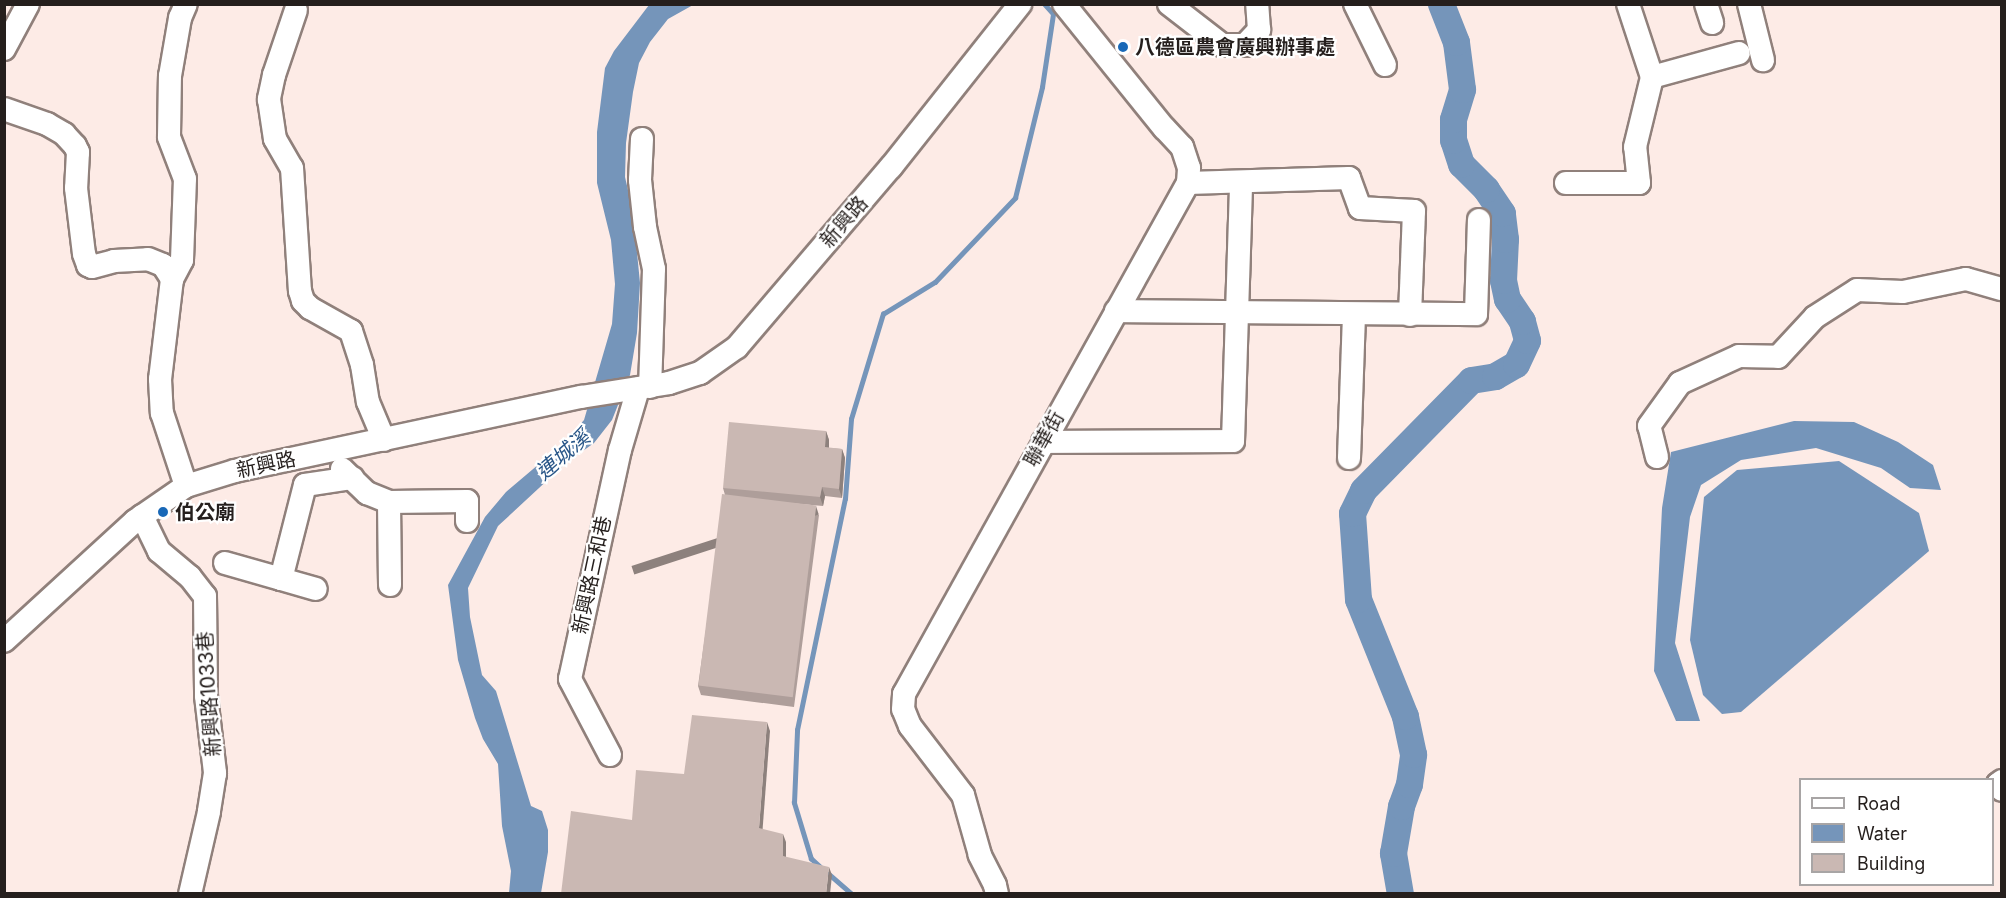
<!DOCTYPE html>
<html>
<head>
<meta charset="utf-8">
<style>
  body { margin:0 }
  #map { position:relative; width:2006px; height:898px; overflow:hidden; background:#fdebe6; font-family:Inter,"Noto Sans TC",sans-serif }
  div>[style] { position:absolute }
  .water>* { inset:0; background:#7595ba }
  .stream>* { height:4.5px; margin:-2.25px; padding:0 2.25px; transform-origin:2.25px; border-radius:2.25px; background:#7595ba }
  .river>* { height:27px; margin:-13.5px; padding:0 13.5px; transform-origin:13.5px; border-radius:13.5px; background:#7595ba }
  .roads { filter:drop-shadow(2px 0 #90807b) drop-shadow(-2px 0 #90807b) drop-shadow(0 2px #90807b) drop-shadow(0 -2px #90807b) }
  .minor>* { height:22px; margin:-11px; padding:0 11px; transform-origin:11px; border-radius:11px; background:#fff }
  .wall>* { inset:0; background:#ae9e9a }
  .shaded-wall>* { inset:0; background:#8d817d; transform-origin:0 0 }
  .building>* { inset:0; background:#cab8b3; transform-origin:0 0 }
  .dots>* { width:16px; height:16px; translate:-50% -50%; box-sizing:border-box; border:3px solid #fff; border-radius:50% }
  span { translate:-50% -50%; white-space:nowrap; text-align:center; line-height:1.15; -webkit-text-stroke:4.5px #fff; paint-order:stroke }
  .poi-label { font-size:20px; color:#251f1d; font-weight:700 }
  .left { translate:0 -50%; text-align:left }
  .street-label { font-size:20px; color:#251f1d }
  .water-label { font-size:21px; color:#295688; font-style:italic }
  .frame { position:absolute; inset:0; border:6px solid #251f1d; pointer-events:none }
  .legend { position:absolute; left:1799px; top:778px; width:195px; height:108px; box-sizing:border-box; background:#fff; border:2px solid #a8a5a5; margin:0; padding:8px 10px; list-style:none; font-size:18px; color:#251f1d }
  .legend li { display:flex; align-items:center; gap:12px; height:30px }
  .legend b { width:30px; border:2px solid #a8a5a5 }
</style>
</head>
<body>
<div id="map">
  <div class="water">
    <div style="clip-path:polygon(649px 5px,693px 5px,668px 19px,650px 42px,639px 63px,633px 92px,626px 143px,625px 177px,633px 212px,640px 283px,637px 333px,630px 375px,612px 420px,594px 443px,566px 463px,498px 526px,468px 588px,470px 617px,482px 675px,496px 691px,531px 806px,542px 811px,548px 830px,548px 852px,541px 893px,509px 893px,511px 871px,502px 826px,498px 764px,483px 739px,475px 718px,458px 660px,448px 585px,485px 517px,506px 492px,565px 442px,584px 420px,612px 324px,615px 284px,611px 240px,597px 183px,597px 132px,605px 68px,614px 51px)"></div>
    <div style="clip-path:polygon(1794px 421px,1854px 422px,1898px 442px,1933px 465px,1941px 490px,1910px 488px,1881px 468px,1816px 448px,1741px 460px,1701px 485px,1690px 517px,1675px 643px,1700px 721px,1676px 721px,1654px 671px,1662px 508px,1671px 452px)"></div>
    <div style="clip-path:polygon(1839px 461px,1919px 513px,1929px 551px,1741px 712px,1722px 714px,1703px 695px,1690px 640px,1704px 497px,1737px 470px)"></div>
  </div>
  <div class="stream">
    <div style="left:820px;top:867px;width:12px;rotate:-138deg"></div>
    <div style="left:811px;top:859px;width:59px;rotate:-106.9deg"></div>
    <div style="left:794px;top:803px;width:73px;rotate:-87.6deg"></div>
    <div style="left:797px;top:730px;width:236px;rotate:-78.3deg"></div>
    <div style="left:845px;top:499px;width:80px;rotate:-85.7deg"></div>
    <div style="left:851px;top:419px;width:110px;rotate:-73.1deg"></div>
    <div style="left:883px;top:314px;width:61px;rotate:-31.6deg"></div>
    <div style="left:935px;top:282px;width:116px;rotate:-46.4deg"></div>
    <div style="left:1015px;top:198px;width:114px;rotate:-76.3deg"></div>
    <div style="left:1042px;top:87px;width:74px;rotate:-81.4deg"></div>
    <div style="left:1053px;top:14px;width:13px;rotate:-132deg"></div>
    <div style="left:829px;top:874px;width:30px;rotate:41deg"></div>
  </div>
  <div class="river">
    <div style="left:1400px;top:894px;width:42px;rotate:-99.7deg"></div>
    <div style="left:1393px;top:853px;width:48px;rotate:-80.3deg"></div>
    <div style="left:1401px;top:806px;width:23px;rotate:-70deg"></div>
    <div style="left:1409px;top:784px;width:30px;rotate:-82deg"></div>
    <div style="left:1413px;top:754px;width:39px;rotate:-102deg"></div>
    <div style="left:1405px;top:716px;width:126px;rotate:-111.9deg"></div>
    <div style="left:1358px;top:599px;width:86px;rotate:-94deg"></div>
    <div style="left:1352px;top:513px;width:25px;rotate:-64deg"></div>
    <div style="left:1363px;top:490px;width:154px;rotate:-45.5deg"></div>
    <div style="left:1471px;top:380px;width:24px;rotate:-9deg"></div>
    <div style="left:1495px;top:376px;width:24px;rotate:-30deg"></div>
    <div style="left:1516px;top:364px;width:26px;rotate:-65deg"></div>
    <div style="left:1527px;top:340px;width:20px;rotate:-105deg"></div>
    <div style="left:1522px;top:321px;width:27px;rotate:-124deg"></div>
    <div style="left:1507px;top:299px;width:19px;rotate:-102deg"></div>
    <div style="left:1503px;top:280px;width:41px;rotate:-87.2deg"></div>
    <div style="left:1505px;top:239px;width:26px;rotate:-97deg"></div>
    <div style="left:1502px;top:213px;width:29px;rotate:-124deg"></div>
    <div style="left:1486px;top:189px;width:35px;rotate:-135deg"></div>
    <div style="left:1461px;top:164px;width:25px;rotate:-108deg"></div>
    <div style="left:1453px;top:140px;width:21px;rotate:-90deg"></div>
    <div style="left:1453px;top:119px;width:31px;rotate:-73deg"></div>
    <div style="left:1462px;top:89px;width:47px;rotate:-97.3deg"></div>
    <div style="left:1456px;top:42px;width:41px;rotate:-111.5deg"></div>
  </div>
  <div class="roads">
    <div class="minor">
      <div style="left:1169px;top:4px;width:67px;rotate:37.7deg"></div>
      <div style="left:1222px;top:45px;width:23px"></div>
      <div style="left:1245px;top:45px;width:21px;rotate:-47deg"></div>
      <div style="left:1259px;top:30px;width:26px;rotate:-94deg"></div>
      <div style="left:1355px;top:4px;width:68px;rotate:63.8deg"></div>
      <div style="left:1706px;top:4px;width:20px;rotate:72deg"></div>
      <div style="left:1749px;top:4px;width:58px;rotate:76deg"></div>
      <div style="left:296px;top:10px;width:69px;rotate:108.7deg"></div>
      <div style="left:274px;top:75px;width:25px;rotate:102deg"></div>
      <div style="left:269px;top:99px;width:40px;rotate:81.5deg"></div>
      <div style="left:275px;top:139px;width:34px;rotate:60deg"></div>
      <div style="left:292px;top:168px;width:123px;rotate:86.3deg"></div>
      <div style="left:300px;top:291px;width:10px;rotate:73deg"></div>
      <div style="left:303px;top:301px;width:10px;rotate:45deg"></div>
      <div style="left:310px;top:308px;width:47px;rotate:29.3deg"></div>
      <div style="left:351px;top:331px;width:36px;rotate:72deg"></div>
      <div style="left:362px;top:365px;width:37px;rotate:81deg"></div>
      <div style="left:368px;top:402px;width:41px;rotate:67.2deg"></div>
      <div style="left:4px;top:49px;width:51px;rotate:-61.9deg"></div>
      <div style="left:1652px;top:77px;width:90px;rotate:-15.4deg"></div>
      <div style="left:4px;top:109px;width:46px;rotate:19.2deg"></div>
      <div style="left:47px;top:124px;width:20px;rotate:30deg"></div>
      <div style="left:64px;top:134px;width:16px;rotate:47deg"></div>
      <div style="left:75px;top:146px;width:7px;rotate:63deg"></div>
      <div style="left:78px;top:152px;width:36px;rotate:93deg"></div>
      <div style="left:76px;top:188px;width:66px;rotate:83.1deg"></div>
      <div style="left:84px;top:254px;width:12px;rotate:70deg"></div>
      <div style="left:88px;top:265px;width:4px;rotate:27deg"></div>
      <div style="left:92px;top:267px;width:23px;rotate:-15deg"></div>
      <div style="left:114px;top:261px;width:34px;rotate:-3deg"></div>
      <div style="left:148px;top:259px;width:16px;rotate:22deg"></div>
      <div style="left:163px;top:265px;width:17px;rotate:57deg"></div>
      <div style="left:172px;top:279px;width:101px;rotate:96.8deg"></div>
      <div style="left:160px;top:379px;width:34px;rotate:87deg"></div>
      <div style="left:162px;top:413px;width:77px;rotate:71.8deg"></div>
      <div style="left:642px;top:139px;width:41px;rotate:92.8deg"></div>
      <div style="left:640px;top:180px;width:47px;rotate:83.9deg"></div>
      <div style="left:645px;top:227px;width:43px;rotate:77.9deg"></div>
      <div style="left:654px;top:269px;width:118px;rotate:91.9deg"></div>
      <div style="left:1188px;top:183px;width:161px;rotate:-1.8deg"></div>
      <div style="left:1349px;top:178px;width:32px;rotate:70deg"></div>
      <div style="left:1360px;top:208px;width:54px;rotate:3.2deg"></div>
      <div style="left:1414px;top:211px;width:104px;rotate:92.2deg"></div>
      <div style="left:1566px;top:183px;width:73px"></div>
      <div style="left:1639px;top:183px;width:36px;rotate:-96deg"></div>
      <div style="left:1635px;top:147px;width:72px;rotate:-76.3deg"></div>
      <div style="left:1652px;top:77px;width:77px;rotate:-108.2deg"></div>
      <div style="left:172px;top:279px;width:21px;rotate:-62deg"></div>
      <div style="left:182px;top:260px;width:81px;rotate:-87.9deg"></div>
      <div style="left:185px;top:179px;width:45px;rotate:-110.9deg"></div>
      <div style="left:169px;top:137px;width:61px;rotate:-89.1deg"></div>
      <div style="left:170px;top:76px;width:59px;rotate:-80.2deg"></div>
      <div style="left:180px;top:18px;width:15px;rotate:-67deg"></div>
      <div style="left:1116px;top:311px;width:360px;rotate:0.5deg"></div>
      <div style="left:1476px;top:314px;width:94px;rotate:-88.2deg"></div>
      <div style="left:1043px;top:442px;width:190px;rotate:-0.3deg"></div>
      <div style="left:1233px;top:441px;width:259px;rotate:-88.2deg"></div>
      <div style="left:1657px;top:457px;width:32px;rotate:-104deg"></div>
      <div style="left:1649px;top:426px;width:53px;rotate:-54.2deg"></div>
      <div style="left:1680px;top:383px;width:65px;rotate:-24.6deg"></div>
      <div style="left:1739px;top:356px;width:39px;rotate:1deg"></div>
      <div style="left:1778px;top:357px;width:54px;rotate:-47.2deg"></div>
      <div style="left:1815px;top:317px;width:50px;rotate:-32.7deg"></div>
      <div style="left:1857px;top:290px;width:46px;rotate:2.5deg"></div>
      <div style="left:1903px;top:292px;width:64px;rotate:-11.7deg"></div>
      <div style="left:1966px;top:279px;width:37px;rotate:16deg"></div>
      <div style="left:1349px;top:458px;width:144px;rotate:-88deg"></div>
      <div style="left:342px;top:469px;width:35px;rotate:44deg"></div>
      <div style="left:367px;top:493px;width:24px;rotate:22deg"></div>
      <div style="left:389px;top:502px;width:78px;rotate:-0.7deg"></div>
      <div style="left:467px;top:501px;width:20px;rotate:90deg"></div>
      <div style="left:389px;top:502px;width:83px;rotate:89.3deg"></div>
      <div style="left:142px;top:516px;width:39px;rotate:64deg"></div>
      <div style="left:159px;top:551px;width:40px;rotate:40deg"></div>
      <div style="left:190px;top:577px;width:24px;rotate:52deg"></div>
      <div style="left:205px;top:596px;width:100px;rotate:89.4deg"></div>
      <div style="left:206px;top:696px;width:78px;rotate:83.3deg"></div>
      <div style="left:215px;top:773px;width:39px;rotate:99deg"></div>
      <div style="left:209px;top:812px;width:84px;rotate:103deg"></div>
      <div style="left:225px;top:563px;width:58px;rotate:15.9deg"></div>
      <div style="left:281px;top:579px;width:97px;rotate:-75.7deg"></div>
      <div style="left:305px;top:485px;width:48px;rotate:-8.5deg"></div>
      <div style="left:281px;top:579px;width:36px;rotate:16deg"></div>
      <div style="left:4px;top:641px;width:178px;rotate:-42.5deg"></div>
      <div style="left:135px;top:521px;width:62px;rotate:-34.5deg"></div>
      <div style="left:186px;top:486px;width:51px;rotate:-17deg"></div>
      <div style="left:235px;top:471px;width:354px;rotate:-12.1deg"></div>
      <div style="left:581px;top:397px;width:89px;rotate:-9deg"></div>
      <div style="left:669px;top:383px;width:33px;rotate:-18deg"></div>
      <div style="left:700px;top:373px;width:45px;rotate:-35.1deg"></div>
      <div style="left:737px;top:347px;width:237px;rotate:-49.5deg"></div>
      <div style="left:891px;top:167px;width:208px;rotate:-51.6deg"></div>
      <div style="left:610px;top:755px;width:86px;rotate:-117.8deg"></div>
      <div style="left:570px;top:679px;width:234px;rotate:-77.7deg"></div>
      <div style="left:620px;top:450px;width:64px;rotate:-73.6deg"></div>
      <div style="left:2002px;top:781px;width:5px;rotate:143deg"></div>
      <div style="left:1998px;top:784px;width:7px;rotate:56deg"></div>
      <div style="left:997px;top:894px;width:9px;rotate:-103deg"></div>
      <div style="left:995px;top:885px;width:34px;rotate:-117deg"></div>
      <div style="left:980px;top:855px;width:62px;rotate:-105.8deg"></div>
      <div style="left:963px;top:795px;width:87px;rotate:-127.5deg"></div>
      <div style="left:910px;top:726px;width:18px;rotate:-112deg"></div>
      <div style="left:903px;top:709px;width:15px;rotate:-86deg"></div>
      <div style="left:904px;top:694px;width:585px;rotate:-60.94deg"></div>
      <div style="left:1188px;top:183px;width:15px;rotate:-86deg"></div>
      <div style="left:1189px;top:168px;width:22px;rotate:-108deg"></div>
      <div style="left:1182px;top:147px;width:26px;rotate:-133deg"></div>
      <div style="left:1164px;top:128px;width:159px;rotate:-128.9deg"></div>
    </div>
  </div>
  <div class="wall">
    <div style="clip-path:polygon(826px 431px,829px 440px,829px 448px,842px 449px,845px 458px,842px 498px,825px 496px,823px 506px,789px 503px,819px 515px,794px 707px,701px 695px,698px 686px,725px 495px,723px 488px)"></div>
  </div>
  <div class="shaded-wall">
    <div style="clip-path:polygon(826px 431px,829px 440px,829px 456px,825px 447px)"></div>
    <div style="clip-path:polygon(842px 449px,845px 458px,842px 498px,839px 489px)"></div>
    <div style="clip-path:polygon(822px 487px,825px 496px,823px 506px,820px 497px)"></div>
    <div style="left:816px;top:506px;width:9px;height:194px;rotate:72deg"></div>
    <div style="clip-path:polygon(767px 722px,770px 731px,762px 837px,759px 828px)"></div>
    <div style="clip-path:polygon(783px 834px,786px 842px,786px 865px,783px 856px)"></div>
    <div style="clip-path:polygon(829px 867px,832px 875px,830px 894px,826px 894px)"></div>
  </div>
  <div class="building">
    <div style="clip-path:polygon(729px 422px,826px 431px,825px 447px,842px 449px,839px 489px,822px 487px,820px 497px,723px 488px)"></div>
    <div style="left:722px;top:494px;width:95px;height:193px;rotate:7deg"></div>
    <div style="clip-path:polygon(692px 715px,767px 722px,759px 828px,783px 834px,783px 856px,829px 867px,826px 894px,561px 894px,571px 811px,632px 820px,636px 770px,684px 774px)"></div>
  </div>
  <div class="dots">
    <div style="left:1123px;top:47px;background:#1968b7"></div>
    <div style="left:163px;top:512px;background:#1968b7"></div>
  </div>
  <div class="poi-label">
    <span class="left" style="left:1135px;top:47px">八德區農會廣興辦事處</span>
    <span class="left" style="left:175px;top:512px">伯公廟</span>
  </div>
  <div class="street-label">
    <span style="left:844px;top:222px;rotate:-49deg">新興路</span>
    <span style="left:1044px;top:439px;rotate:-61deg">聯華街</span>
    <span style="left:266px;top:465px;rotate:-12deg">新興路</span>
    <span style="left:592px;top:575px;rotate:-78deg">新興路三和巷</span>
    <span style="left:209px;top:694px;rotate:-94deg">新興路1033巷</span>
  </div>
  <div class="water-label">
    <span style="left:563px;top:455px;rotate:-41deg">連城溪</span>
  </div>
  <div class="frame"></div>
  <ul class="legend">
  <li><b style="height:8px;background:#fff"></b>Road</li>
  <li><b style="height:16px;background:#7595ba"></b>Water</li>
  <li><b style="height:16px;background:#cab8b3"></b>Building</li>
  </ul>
</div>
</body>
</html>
